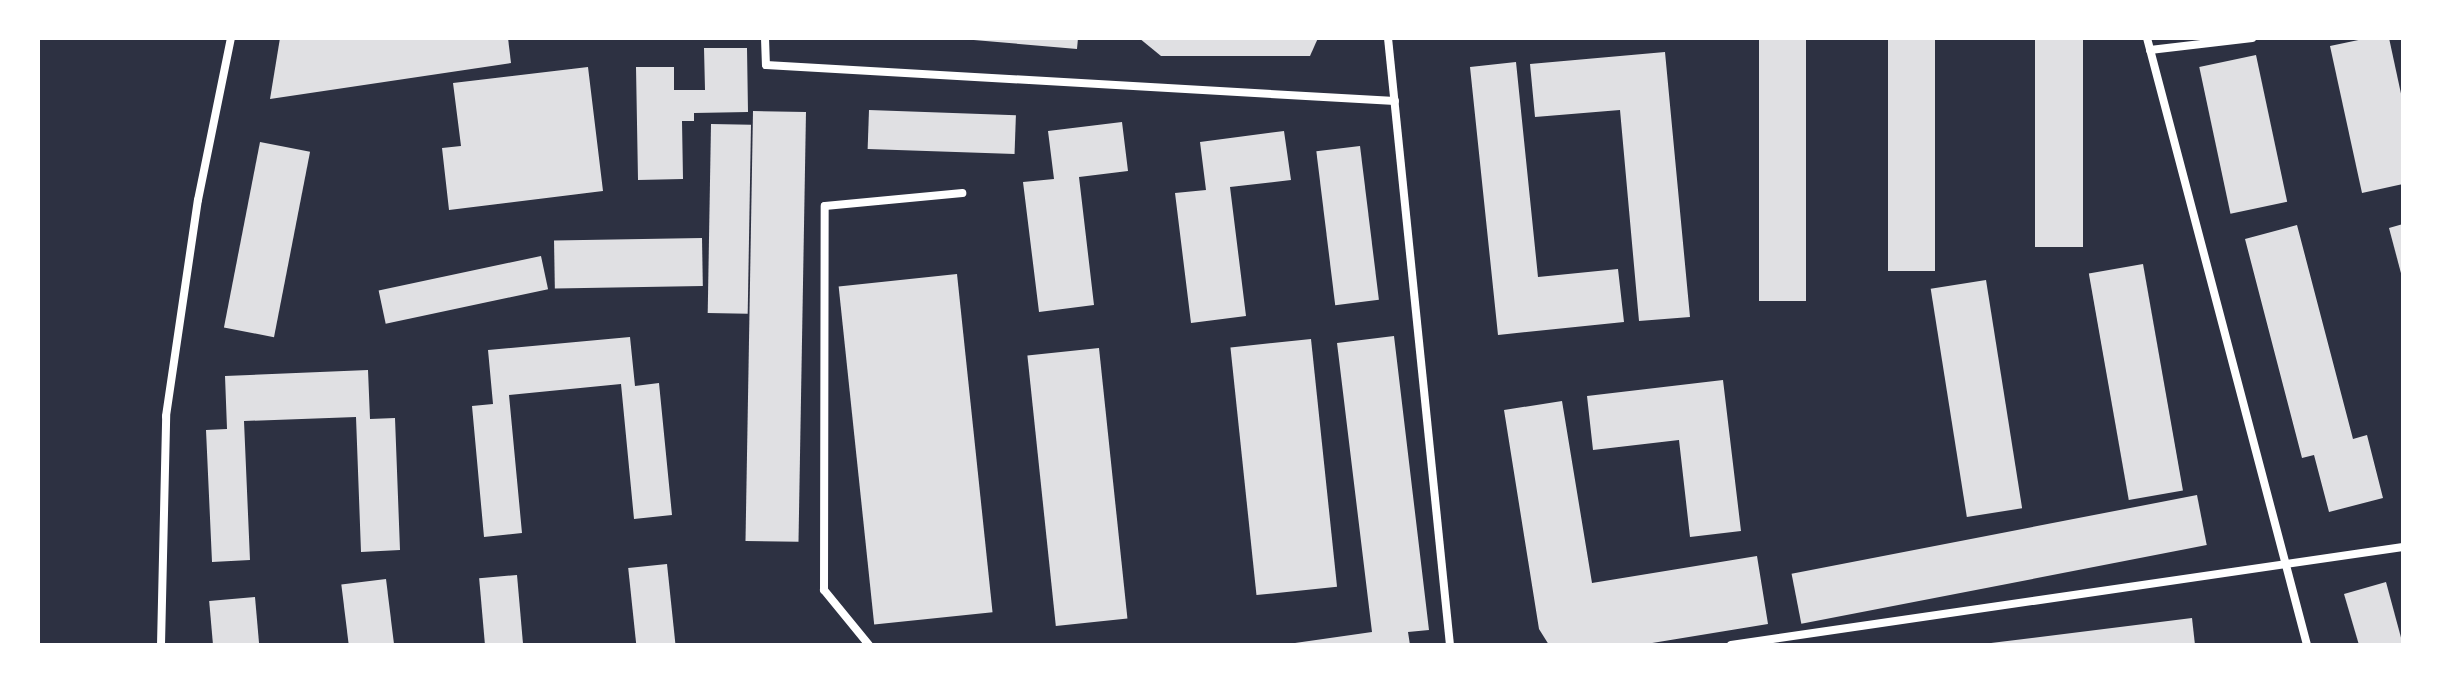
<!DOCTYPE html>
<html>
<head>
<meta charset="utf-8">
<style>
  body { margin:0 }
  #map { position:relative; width:2441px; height:683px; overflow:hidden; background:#2d3142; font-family:Literata,serif }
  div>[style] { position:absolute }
  .building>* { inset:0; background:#e0e0e3; transform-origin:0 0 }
  .minor>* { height:8px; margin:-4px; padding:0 4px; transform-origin:4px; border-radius:4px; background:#fff }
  span { translate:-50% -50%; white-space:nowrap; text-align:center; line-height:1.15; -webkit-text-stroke:6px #fff; paint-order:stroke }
  .frame { position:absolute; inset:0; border:40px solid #fff; pointer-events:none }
</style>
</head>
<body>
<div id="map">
  <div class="building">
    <div style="clip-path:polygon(280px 38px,508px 38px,511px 63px,270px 99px)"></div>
    <div style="clip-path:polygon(1078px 38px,1077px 49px,962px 39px,962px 38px)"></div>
    <div style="clip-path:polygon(1139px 38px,1318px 38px,1310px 56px,1161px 56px)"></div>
    <div style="left:1759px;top:38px;width:47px;height:263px"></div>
    <div style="left:1888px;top:38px;width:47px;height:233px"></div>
    <div style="left:2035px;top:38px;width:48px;height:209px"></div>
    <div style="clip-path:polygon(2368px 38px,2389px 38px,2403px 103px,2403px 184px,2362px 193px,2330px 46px)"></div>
    <div style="clip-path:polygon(704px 48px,747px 48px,748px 112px,694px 113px,694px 121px,682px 121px,683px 179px,638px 180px,636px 67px,674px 67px,674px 90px,705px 90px)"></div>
    <div style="clip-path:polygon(1665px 52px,1690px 317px,1639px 321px,1620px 110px,1535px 117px,1530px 64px)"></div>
    <div style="left:2256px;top:55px;width:150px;height:58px;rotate:78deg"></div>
    <div style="clip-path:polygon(1516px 62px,1538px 277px,1618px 269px,1624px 322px,1498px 335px,1470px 67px)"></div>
    <div style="clip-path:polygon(588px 67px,603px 191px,449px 210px,442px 148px,461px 146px,453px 83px)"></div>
    <div style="left:869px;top:110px;width:147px;height:39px;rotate:2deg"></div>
    <div style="left:753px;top:111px;width:53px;height:430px;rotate:1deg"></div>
    <div style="clip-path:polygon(1122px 122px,1128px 171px,1079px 177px,1094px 305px,1039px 312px,1023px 182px,1054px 179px,1048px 131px)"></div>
    <div style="left:711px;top:124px;width:40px;height:189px;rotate:1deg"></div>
    <div style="clip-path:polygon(1284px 131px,1291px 180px,1230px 187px,1246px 316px,1191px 323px,1175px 193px,1206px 190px,1200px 142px)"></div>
    <div style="left:260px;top:142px;width:51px;height:189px;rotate:11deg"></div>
    <div style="left:1360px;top:146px;width:155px;height:44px;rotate:83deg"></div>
    <div style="clip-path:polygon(2403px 224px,2403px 276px,2402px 277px,2389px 228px)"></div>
    <div style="clip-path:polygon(2297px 225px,2353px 439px,2367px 435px,2383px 498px,2329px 512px,2314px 455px,2302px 458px,2245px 239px)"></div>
    <div style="left:702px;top:238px;width:48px;height:148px;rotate:89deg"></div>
    <div style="left:541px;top:256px;width:34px;height:166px;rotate:78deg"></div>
    <div style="left:2143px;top:264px;width:230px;height:55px;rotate:80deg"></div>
    <div style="left:957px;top:274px;width:340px;height:119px;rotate:84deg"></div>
    <div style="left:1986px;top:280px;width:231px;height:56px;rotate:81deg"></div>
    <div style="clip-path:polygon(1394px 336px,1429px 630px,1408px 632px,1410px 645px,1281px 645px,1372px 632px,1337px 343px)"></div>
    <div style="clip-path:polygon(630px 337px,635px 386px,659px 383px,672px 515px,634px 519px,621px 384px,509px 395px,522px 533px,484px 537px,472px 406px,493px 404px,488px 350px)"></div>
    <div style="left:1311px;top:339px;width:249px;height:81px;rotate:84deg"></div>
    <div style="left:1099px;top:348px;width:272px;height:72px;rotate:84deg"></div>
    <div style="clip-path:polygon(368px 370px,370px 419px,395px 418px,400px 550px,361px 552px,356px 417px,244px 421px,250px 560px,212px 562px,206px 430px,227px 429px,225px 376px)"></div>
    <div style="clip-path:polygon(1723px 380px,1741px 531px,1690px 537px,1679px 440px,1593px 450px,1587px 396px)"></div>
    <div style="clip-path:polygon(1562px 401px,1592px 583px,1757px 556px,1768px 624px,1640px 645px,1549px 645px,1539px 629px,1504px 410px)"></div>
    <div style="left:2197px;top:495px;width:51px;height:413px;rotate:79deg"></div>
    <div style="left:667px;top:564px;width:81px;height:39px;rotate:84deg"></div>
    <div style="left:517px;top:575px;width:70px;height:38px;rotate:85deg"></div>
    <div style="left:386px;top:579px;width:66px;height:45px;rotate:83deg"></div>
    <div style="clip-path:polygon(2386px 582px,2403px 645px,2359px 645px,2344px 594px)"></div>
    <div style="left:255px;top:597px;width:48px;height:46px;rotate:85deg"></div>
    <div style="clip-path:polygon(2192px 618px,2195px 645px,1991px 645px,1991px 643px)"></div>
  </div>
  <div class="minor">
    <div style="left:765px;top:38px;width:27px;rotate:88deg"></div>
    <div style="left:766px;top:65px;width:630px;rotate:3.28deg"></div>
    <div style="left:1388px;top:38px;width:610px;rotate:84.17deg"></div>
    <div style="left:2147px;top:38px;width:628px;rotate:75.23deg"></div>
    <div style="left:2150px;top:50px;width:103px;rotate:-6.7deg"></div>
    <div style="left:161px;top:645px;width:229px;rotate:-88.7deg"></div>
    <div style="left:166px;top:416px;width:218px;rotate:-81.6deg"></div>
    <div style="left:198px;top:200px;width:165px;rotate:-78.5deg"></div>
    <div style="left:869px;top:645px;width:71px;rotate:-129.3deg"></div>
    <div style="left:824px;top:590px;width:384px;rotate:-89.9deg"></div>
    <div style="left:825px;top:206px;width:138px;rotate:-5.4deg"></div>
    <div style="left:1731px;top:645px;width:679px;rotate:-8.3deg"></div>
  </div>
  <div class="frame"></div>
</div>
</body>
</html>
